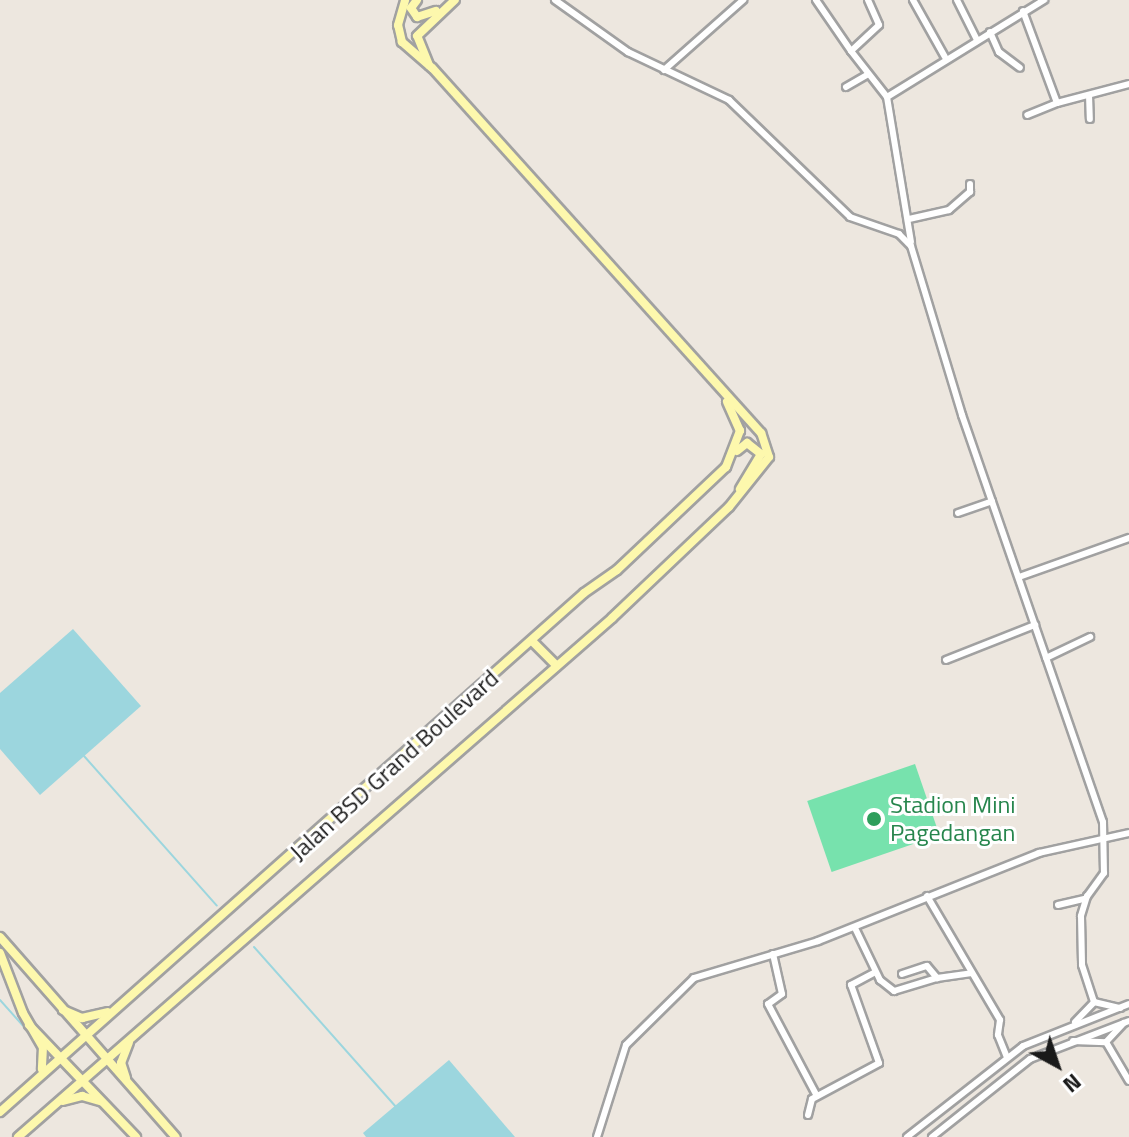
<!DOCTYPE html>
<html>
<head>
<meta charset="utf-8">
<style>
  body { margin:0 }
  #map { position:relative; width:1129px; height:1137px; overflow:hidden; background:#ede7df; font-family:"Titillium Web",sans-serif }
  div>[style] { position:absolute }
  .pitch>* { inset:0; background:#77e2ad; transform-origin:0 0 }
  .water>* { inset:0; background:#9cd6de }
  .stream>* { height:2px; margin:-1px; padding:0 1px; transform-origin:1px; border-radius:1px; background:#9cd6de }
  .roads { filter:drop-shadow(2px 0 #a1a1a1) drop-shadow(-2px 0 #a1a1a1) drop-shadow(0 2px #a1a1a1) drop-shadow(0 -2px #a1a1a1) }
  .street>* { height:6px; margin:-3px; padding:0 3px; transform-origin:3px; border-radius:3px; background:#fff }
  .secondary>* { height:8px; margin:-4px; padding:0 4px; transform-origin:4px; border-radius:4px; background:#fdf8ad }
  .dots>* { width:22px; height:22px; translate:-50% -50%; box-sizing:border-box; border:4px solid #fff; border-radius:50% }
  span { translate:-50% -50%; white-space:nowrap; text-align:center; line-height:1.15; -webkit-text-stroke:6px #fff; paint-order:stroke }
  .street-label { font-size:24px; color:#1a1a1a }
  .leisure-label { font-size:24px; color:#27864d }
  .left { translate:0 -50%; text-align:left }
  .north { position:absolute; left:1017px; top:1025px; width:80px; height:80px; -webkit-text-stroke:6px #fff; paint-order:stroke; rotate:140deg; font-size:22px; font-weight:700; line-height:32px; text-align:center; color:#1a1a1a }
  .north::after { content:''; display:block; margin:auto; width:28px; height:36px; background:#1a1a1a; clip-path:polygon(50% 0,100% 100%,50% 72%,0 100%) }
</style>
</head>
<body>
<div id="map">
  <div class="pitch">
    <div style="left:915px;top:764px;width:75px;height:114px;rotate:71deg"></div>
  </div>
  <div class="water">
    <div style="clip-path:polygon(73px 629px,141px 706px,40px 795px,0 749px,0 693px)"></div>
    <div style="clip-path:polygon(449px 1060px,515px 1137px,366px 1137px,363px 1133px)"></div>
  </div>
  <div class="stream">
    <div style="left:84px;top:756px;width:200px;rotate:48.4deg"></div>
    <div style="left:254px;top:947px;width:213px;rotate:48.4deg"></div>
    <div style="left:0;top:1000px;width:51px;rotate:48.2deg"></div>
  </div>
  <div class="roads">
    <div class="street">
      <div style="left:555px;top:0;width:90px;rotate:35.5deg"></div>
      <div style="left:628px;top:52px;width:112px;rotate:25.4deg"></div>
      <div style="left:729px;top:100px;width:168px;rotate:44deg"></div>
      <div style="left:850px;top:217px;width:52px;rotate:19.1deg"></div>
      <div style="left:899px;top:234px;width:17px;rotate:45deg"></div>
      <div style="left:911px;top:246px;width:177px;rotate:73.2deg"></div>
      <div style="left:962px;top:415px;width:431px;rotate:70.9deg"></div>
      <div style="left:1103px;top:822px;width:51px;rotate:88.9deg"></div>
      <div style="left:1104px;top:873px;width:29px;rotate:126deg"></div>
      <div style="left:1087px;top:896px;width:21px;rotate:107deg"></div>
      <div style="left:1081px;top:916px;width:49px;rotate:88.8deg"></div>
      <div style="left:1082px;top:965px;width:39px;rotate:72deg"></div>
      <div style="left:816px;top:0;width:62px;rotate:55.5deg"></div>
      <div style="left:868px;top:0;width:27px;rotate:66deg"></div>
      <div style="left:879px;top:25px;width:38px;rotate:137deg"></div>
      <div style="left:851px;top:51px;width:58px;rotate:52deg"></div>
      <div style="left:913px;top:0;width:65px;rotate:60.7deg"></div>
      <div style="left:957px;top:0;width:45px;rotate:63.4deg"></div>
      <div style="left:1023px;top:11px;width:98px;rotate:69.7deg"></div>
      <div style="left:1057px;top:103px;width:32px;rotate:158deg"></div>
      <div style="left:990px;top:32px;width:22px;rotate:66deg"></div>
      <div style="left:999px;top:52px;width:26px;rotate:37deg"></div>
      <div style="left:664px;top:70px;width:106px;rotate:-41.5deg"></div>
      <div style="left:846px;top:87px;width:24px;rotate:-30deg"></div>
      <div style="left:1089px;top:95px;width:24px;rotate:88deg"></div>
      <div style="left:1057px;top:103px;width:74px;rotate:-14.8deg"></div>
      <div style="left:909px;top:219px;width:41px;rotate:-12.7deg"></div>
      <div style="left:949px;top:210px;width:28px;rotate:-41deg"></div>
      <div style="left:970px;top:192px;width:8px;rotate:-90deg"></div>
      <div style="left:911px;top:242px;width:147px;rotate:-99.4deg"></div>
      <div style="left:887px;top:97px;width:185px;rotate:-31.7deg"></div>
      <div style="left:958px;top:513px;width:36px;rotate:-19deg"></div>
      <div style="left:1019px;top:577px;width:117px;rotate:-19.5deg"></div>
      <div style="left:1046px;top:658px;width:49px;rotate:-25.5deg"></div>
      <div style="left:946px;top:660px;width:96px;rotate:-21.5deg"></div>
      <div style="left:927px;top:896px;width:144px;rotate:59.5deg"></div>
      <div style="left:1000px;top:1020px;width:15px;rotate:98deg"></div>
      <div style="left:998px;top:1035px;width:24px;rotate:68deg"></div>
      <div style="left:1058px;top:905px;width:28px;rotate:-13deg"></div>
      <div style="left:855px;top:928px;width:58px;rotate:64.3deg"></div>
      <div style="left:880px;top:980px;width:18px;rotate:38deg"></div>
      <div style="left:894px;top:991px;width:45px;rotate:-16.8deg"></div>
      <div style="left:773px;top:954px;width:41px;rotate:77.3deg"></div>
      <div style="left:782px;top:994px;width:17px;rotate:144deg"></div>
      <div style="left:768px;top:1004px;width:104px;rotate:62deg"></div>
      <div style="left:902px;top:974px;width:26px;rotate:-18deg"></div>
      <div style="left:927px;top:966px;width:16px;rotate:50deg"></div>
      <div style="left:937px;top:978px;width:35px;rotate:-8deg"></div>
      <div style="left:1075px;top:1022px;width:28px;rotate:-46deg"></div>
      <div style="left:1094px;top:1002px;width:27px;rotate:13deg"></div>
      <div style="left:1073px;top:1041px;width:33px;rotate:2deg"></div>
      <div style="left:1106px;top:1042px;width:26px;rotate:-47deg"></div>
      <div style="left:1106px;top:1042px;width:45px;rotate:59.5deg"></div>
      <div style="left:808px;top:1115px;width:16px;rotate:-76deg"></div>
      <div style="left:812px;top:1099px;width:76px;rotate:-28.2deg"></div>
      <div style="left:879px;top:1063px;width:83px;rotate:-109.7deg"></div>
      <div style="left:851px;top:985px;width:27px;rotate:-28deg"></div>
      <div style="left:597px;top:1137px;width:96px;rotate:-72.5deg"></div>
      <div style="left:626px;top:1045px;width:95px;rotate:-44.6deg"></div>
      <div style="left:694px;top:978px;width:129px;rotate:-16.6deg"></div>
      <div style="left:818px;top:941px;width:238px;rotate:-21.7deg"></div>
      <div style="left:1039px;top:853px;width:92px;rotate:-12.5deg"></div>
      <div style="left:907px;top:1137px;width:147px;rotate:-38.1deg"></div>
      <div style="left:1023px;top:1046px;width:114px;rotate:-21.6deg"></div>
      <div style="left:932px;top:1137px;width:125px;rotate:-38.5deg"></div>
      <div style="left:1030px;top:1059px;width:106px;rotate:-21deg"></div>
    </div>
    <div class="secondary">
      <div style="left:417px;top:0;width:10px;rotate:127deg"></div>
      <div style="left:411px;top:8px;width:11px;rotate:56deg"></div>
      <div style="left:417px;top:17px;width:20px;rotate:-18deg"></div>
      <div style="left:429px;top:65px;width:31px;rotate:-112deg"></div>
      <div style="left:417px;top:36px;width:52px;rotate:-43.5deg"></div>
      <div style="left:737px;top:451px;width:13px;rotate:-39deg"></div>
      <div style="left:747px;top:443px;width:18px;rotate:38deg"></div>
      <div style="left:761px;top:454px;width:41px;rotate:121deg"></div>
      <div style="left:532px;top:641px;width:35px;rotate:45deg"></div>
      <div style="left:0;top:937px;width:266px;rotate:48.7deg"></div>
      <div style="left:0;top:953px;width:64px;rotate:69deg"></div>
      <div style="left:23px;top:1013px;width:39px;rotate:60deg"></div>
      <div style="left:43px;top:1047px;width:22px;rotate:93deg"></div>
      <div style="left:63px;top:1010px;width:21px;rotate:23deg"></div>
      <div style="left:82px;top:1018px;width:26px;rotate:-13deg"></div>
      <div style="left:29px;top:1025px;width:155px;rotate:46.3deg"></div>
      <div style="left:126px;top:1078px;width:16px;rotate:-108deg"></div>
      <div style="left:121px;top:1063px;width:22px;rotate:-69deg"></div>
      <div style="left:63px;top:1101px;width:20px;rotate:-15deg"></div>
      <div style="left:82px;top:1096px;width:19px;rotate:16deg"></div>
      <div style="left:0;top:1112px;width:781px;rotate:-41.63deg"></div>
      <div style="left:584px;top:593px;width:40px;rotate:-34.9deg"></div>
      <div style="left:617px;top:570px;width:150px;rotate:-43.4deg"></div>
      <div style="left:726px;top:467px;width:39px;rotate:-69deg"></div>
      <div style="left:740px;top:431px;width:32px;rotate:-114deg"></div>
      <div style="left:18px;top:1137px;width:789px;rotate:-41.14deg"></div>
      <div style="left:612px;top:618px;width:161px;rotate:-43.5deg"></div>
      <div style="left:729px;top:507px;width:64px;rotate:-51.3deg"></div>
      <div style="left:769px;top:457px;width:25px;rotate:-108deg"></div>
      <div style="left:761px;top:433px;width:491px;rotate:-132deg"></div>
      <div style="left:432px;top:68px;width:40px;rotate:-139deg"></div>
      <div style="left:402px;top:42px;width:17px;rotate:-103deg"></div>
      <div style="left:398px;top:25px;width:26px;rotate:-74deg"></div>
    </div>
  </div>
  <div class="dots">
    <div style="left:874px;top:819px;background:#2e9e5b"></div>
  </div>
  <div class="street-label">
    <span style="left:394px;top:765px;rotate:-42deg">Jalan BSD Grand Boulevard</span>
  </div>
  <div class="leisure-label">
    <span class="left" style="left:890px;top:819px">Stadion Mini<br>Pagedangan</span>
  </div>
  <div class="north">N</div>
</div>
</body>
</html>
